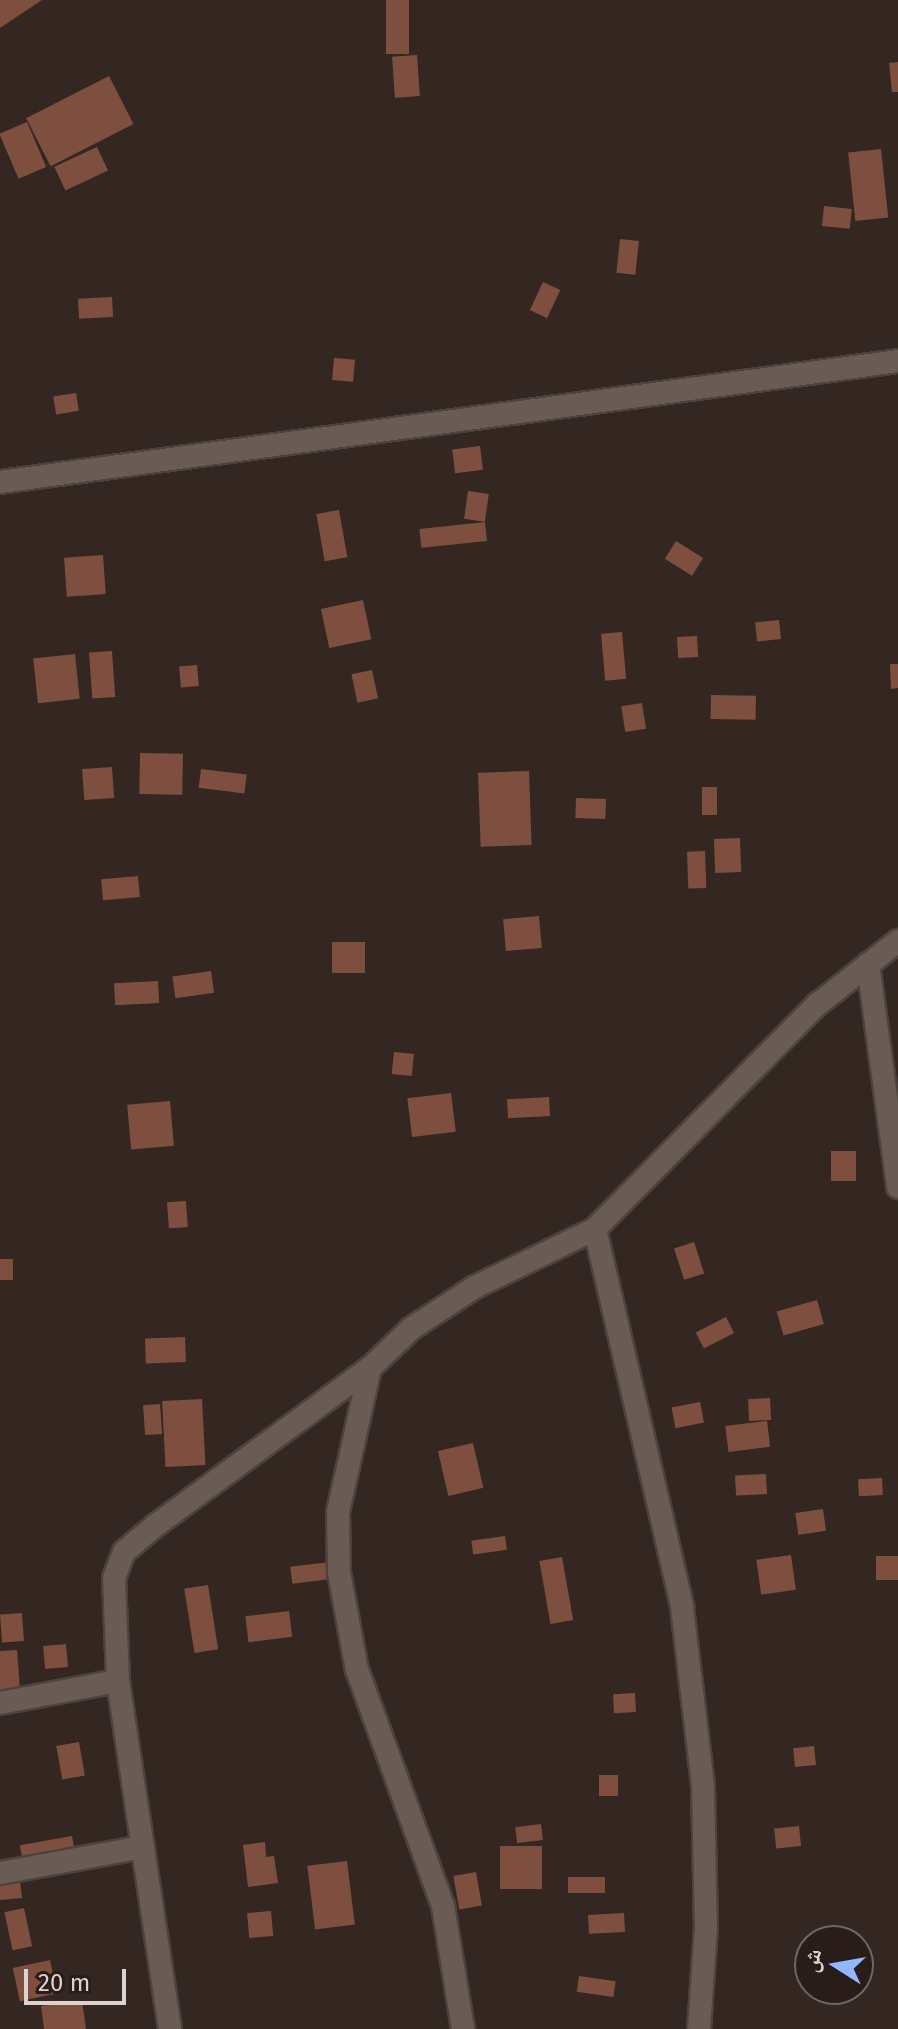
<!DOCTYPE html>
<html>
<head>
<meta charset="utf-8">
<style>
  body { margin:0 }
  #map { position:relative; width:898px; height:2029px; overflow:hidden; background:#342722; font-family:"Fira Sans","Noto Naskh Arabic",sans-serif }
  div>[style] { position:absolute }
  .building>* { inset:0; background:#7e4f3e; transform-origin:0 0 }
  .roads { filter:drop-shadow(2px 0 #4d433e) drop-shadow(-2px 0 #4d433e) drop-shadow(0 2px #4d433e) drop-shadow(0 -2px #4d433e) }
  .minor>* { height:22px; margin:-11px; padding:0 11px; transform-origin:11px; border-radius:11px; background:#6a5b55 }
  span { translate:-50% -50%; white-space:nowrap; text-align:center; line-height:1.15; -webkit-text-stroke:8px #2a1d19; paint-order:stroke }
  .north { position:absolute; left:794px; top:1925px; width:80px; height:80px; box-sizing:border-box; background:#2a1d19; border:2px solid #716662; border-radius:50%; rotate:281deg; font-size:22px; font-weight:700; line-height:32px; text-align:center; color:#dcd3d0 }
  .north::after { content:''; display:block; margin:auto; width:28px; height:36px; background:#93b7fd; clip-path:polygon(50% 0,100% 100%,50% 72%,0 100%) }
  .scale { position:absolute; left:24px; top:1969px; width:102px; height:36px; box-sizing:border-box; border:4px solid #dcd3d0; border-top:0; padding-left:10px; font-size:24px; line-height:28px; white-space:nowrap; color:#dcd3d0; -webkit-text-stroke:6px #2a1d19; paint-order:stroke }
</style>
</head>
<body>
<div id="map">
  <div class="building">
    <div style="clip-path:polygon(0 0,42px 0,0 28px)"></div>
    <div style="left:386px;top:0;width:23px;height:54px"></div>
    <div style="left:417px;top:55px;width:41px;height:25px;rotate:86deg"></div>
    <div style="clip-path:polygon(898px 62px,898px 92px,892px 92px,889px 63px)"></div>
    <div style="left:109px;top:76px;width:54px;height:93px;rotate:63deg"></div>
    <div style="left:27px;top:122px;width:49px;height:30px;rotate:67deg"></div>
    <div style="left:97px;top:147px;width:26px;height:47px;rotate:65deg"></div>
    <div style="left:881px;top:149px;width:69px;height:33px;rotate:84deg"></div>
    <div style="left:824px;top:206px;width:28px;height:20px;rotate:6deg"></div>
    <div style="left:620px;top:239px;width:19px;height:34px;rotate:6deg"></div>
    <div style="left:543px;top:282px;width:19px;height:31px;rotate:25deg"></div>
    <div style="left:112px;top:297px;width:20px;height:34px;rotate:87deg"></div>
    <div style="left:334px;top:358px;width:21px;height:22px;rotate:5deg"></div>
    <div style="left:76px;top:393px;width:18px;height:23px;rotate:81deg"></div>
    <div style="left:480px;top:446px;width:24px;height:28px;rotate:83deg"></div>
    <div style="left:468px;top:491px;width:21px;height:28px;rotate:8deg"></div>
    <div style="left:339px;top:510px;width:48px;height:23px;rotate:80deg"></div>
    <div style="left:485px;top:522px;width:19px;height:66px;rotate:84deg"></div>
    <div style="left:676px;top:541px;width:32px;height:21px;rotate:32deg"></div>
    <div style="left:103px;top:555px;width:39px;height:39px;rotate:86deg"></div>
    <div style="left:363px;top:600px;width:40px;height:43px;rotate:78deg"></div>
    <div style="left:779px;top:620px;width:19px;height:24px;rotate:84deg"></div>
    <div style="left:622px;top:632px;width:47px;height:21px;rotate:85deg"></div>
    <div style="left:697px;top:636px;width:21px;height:20px;rotate:87deg"></div>
    <div style="left:112px;top:651px;width:46px;height:23px;rotate:86deg"></div>
    <div style="left:75px;top:654px;width:45px;height:42px;rotate:84deg"></div>
    <div style="clip-path:polygon(890px 664px,898px 664px,898px 688px,891px 689px)"></div>
    <div style="left:197px;top:665px;width:21px;height:18px;rotate:85deg"></div>
    <div style="left:372px;top:670px;width:29px;height:21px;rotate:78deg"></div>
    <div style="left:711px;top:695px;width:45px;height:24px;rotate:1deg"></div>
    <div style="left:642px;top:703px;width:26px;height:21px;rotate:81deg"></div>
    <div style="left:140px;top:753px;width:43px;height:41px;rotate:1deg"></div>
    <div style="left:112px;top:767px;width:31px;height:30px;rotate:86deg"></div>
    <div style="left:201px;top:769px;width:46px;height:19px;rotate:7deg"></div>
    <div style="left:529px;top:771px;width:74px;height:51px;rotate:88deg"></div>
    <div style="left:702px;top:787px;width:15px;height:28px"></div>
    <div style="left:576px;top:798px;width:30px;height:20px;rotate:2deg"></div>
    <div style="left:740px;top:838px;width:34px;height:26px;rotate:88deg"></div>
    <div style="left:705px;top:851px;width:37px;height:18px;rotate:88deg"></div>
    <div style="left:138px;top:876px;width:21px;height:37px;rotate:85deg"></div>
    <div style="left:539px;top:916px;width:32px;height:36px;rotate:85deg"></div>
    <div style="left:332px;top:942px;width:33px;height:31px"></div>
    <div style="left:211px;top:971px;width:22px;height:39px;rotate:82deg"></div>
    <div style="left:158px;top:981px;width:22px;height:44px;rotate:87deg"></div>
    <div style="left:394px;top:1052px;width:20px;height:22px;rotate:6deg"></div>
    <div style="left:451px;top:1093px;width:39px;height:44px;rotate:83deg"></div>
    <div style="left:549px;top:1097px;width:19px;height:42px;rotate:87deg"></div>
    <div style="left:170px;top:1101px;width:45px;height:43px;rotate:85deg"></div>
    <div style="left:831px;top:1151px;width:25px;height:30px"></div>
    <div style="left:186px;top:1201px;width:26px;height:19px;rotate:86deg"></div>
    <div style="left:694px;top:1242px;width:33px;height:21px;rotate:72deg"></div>
    <div style="left:13px;top:1259px;width:21px;height:13px;rotate:90deg"></div>
    <div style="left:817px;top:1300px;width:25px;height:42px;rotate:74deg"></div>
    <div style="left:726px;top:1317px;width:18px;height:34px;rotate:63deg"></div>
    <div style="left:185px;top:1337px;width:25px;height:40px;rotate:88deg"></div>
    <div style="left:770px;top:1398px;width:22px;height:22px;rotate:87deg"></div>
    <div style="left:202px;top:1399px;width:66px;height:40px;rotate:87deg"></div>
    <div style="left:700px;top:1402px;width:21px;height:29px;rotate:79deg"></div>
    <div style="left:160px;top:1404px;width:30px;height:17px;rotate:86deg"></div>
    <div style="left:767px;top:1421px;width:26px;height:42px;rotate:83deg"></div>
    <div style="left:473px;top:1443px;width:46px;height:36px;rotate:77deg"></div>
    <div style="left:766px;top:1474px;width:20px;height:31px;rotate:87deg"></div>
    <div style="left:882px;top:1478px;width:17px;height:24px;rotate:87deg"></div>
    <div style="left:823px;top:1509px;width:22px;height:28px;rotate:82deg"></div>
    <div style="left:505px;top:1536px;width:14px;height:34px;rotate:82deg"></div>
    <div style="left:791px;top:1555px;width:35px;height:35px;rotate:82deg"></div>
    <div style="left:876px;top:1556px;width:22px;height:24px"></div>
    <div style="left:562px;top:1557px;width:64px;height:23px;rotate:80deg"></div>
    <div style="left:330px;top:1562px;width:17px;height:40px;rotate:83deg"></div>
    <div style="left:208px;top:1585px;width:65px;height:24px;rotate:81deg"></div>
    <div style="left:289px;top:1611px;width:26px;height:44px;rotate:83deg"></div>
    <div style="left:22px;top:1613px;width:28px;height:22px;rotate:86deg"></div>
    <div style="left:66px;top:1644px;width:23px;height:23px;rotate:85deg"></div>
    <div style="clip-path:polygon(17px 1650px,20px 1690px,0 1692px,0 1651px)"></div>
    <div style="left:635px;top:1693px;width:19px;height:22px;rotate:87deg"></div>
    <div style="left:79px;top:1742px;width:34px;height:23px;rotate:80deg"></div>
    <div style="left:814px;top:1746px;width:19px;height:21px;rotate:84deg"></div>
    <div style="left:599px;top:1775px;width:19px;height:21px"></div>
    <div style="left:541px;top:1824px;width:16px;height:26px;rotate:83deg"></div>
    <div style="left:799px;top:1826px;width:20px;height:25px;rotate:84deg"></div>
    <div style="left:72px;top:1836px;width:23px;height:53px;rotate:80deg"></div>
    <div style="clip-path:polygon(265px 1842px,266px 1857px,274px 1856px,278px 1883px,248px 1887px,243px 1845px)"></div>
    <div style="left:500px;top:1846px;width:42px;height:43px"></div>
    <div style="left:347px;top:1861px;width:64px;height:40px;rotate:83deg"></div>
    <div style="clip-path:polygon(19px 1872px,22px 1898px,0 1900px,0 1875px)"></div>
    <div style="left:476px;top:1872px;width:34px;height:23px;rotate:80deg"></div>
    <div style="left:568px;top:1877px;width:37px;height:16px"></div>
    <div style="left:24px;top:1908px;width:39px;height:20px;rotate:78deg"></div>
    <div style="left:271px;top:1911px;width:25px;height:24px;rotate:85deg"></div>
    <div style="left:624px;top:1913px;width:19px;height:36px;rotate:87deg"></div>
    <div style="left:50px;top:1960px;width:34px;height:38px;rotate:78deg"></div>
    <div style="left:579px;top:1976px;width:37px;height:16px;rotate:8deg"></div>
    <div style="clip-path:polygon(82px 2001px,86px 2029px,44px 2029px,41px 2006px)"></div>
  </div>
  <div class="roads">
    <div class="minor">
      <div style="left:0;top:482px;width:906px;rotate:-7.67deg"></div>
      <div style="left:868px;top:964px;width:225px;rotate:82.3deg"></div>
      <div style="left:595px;top:1229px;width:388px;rotate:77deg"></div>
      <div style="left:682px;top:1607px;width:180px;rotate:83.3deg"></div>
      <div style="left:703px;top:1786px;width:141px;rotate:88.8deg"></div>
      <div style="left:706px;top:1927px;width:102px;rotate:93.9deg"></div>
      <div style="left:0;top:1703px;width:120px;rotate:-10.6deg"></div>
      <div style="left:0;top:1873px;width:145px;rotate:-10.3deg"></div>
      <div style="left:170px;top:2029px;width:352px;rotate:-98.5deg"></div>
      <div style="left:118px;top:1681px;width:103px;rotate:-92.2deg"></div>
      <div style="left:114px;top:1578px;width:28px;rotate:-69deg"></div>
      <div style="left:124px;top:1552px;width:42px;rotate:-40.2deg"></div>
      <div style="left:156px;top:1525px;width:265px;rotate:-36.3deg"></div>
      <div style="left:463px;top:2029px;width:125px;rotate:-99.2deg"></div>
      <div style="left:443px;top:1906px;width:251px;rotate:-110deg"></div>
      <div style="left:357px;top:1670px;width:100px;rotate:-100.4deg"></div>
      <div style="left:339px;top:1572px;width:60px;rotate:-91deg"></div>
      <div style="left:338px;top:1512px;width:148px;rotate:-77.5deg"></div>
      <div style="left:370px;top:1368px;width:58px;rotate:-43.6deg"></div>
      <div style="left:412px;top:1328px;width:75px;rotate:-33.1deg"></div>
      <div style="left:475px;top:1287px;width:133px;rotate:-25.8deg"></div>
      <div style="left:595px;top:1229px;width:317px;rotate:-45.3deg"></div>
      <div style="left:818px;top:1004px;width:102px;rotate:-38.2deg"></div>
    </div>
  </div>
  <div class="north">ش</div>
  <div class="scale">20 m</div>
</div>
</body>
</html>
